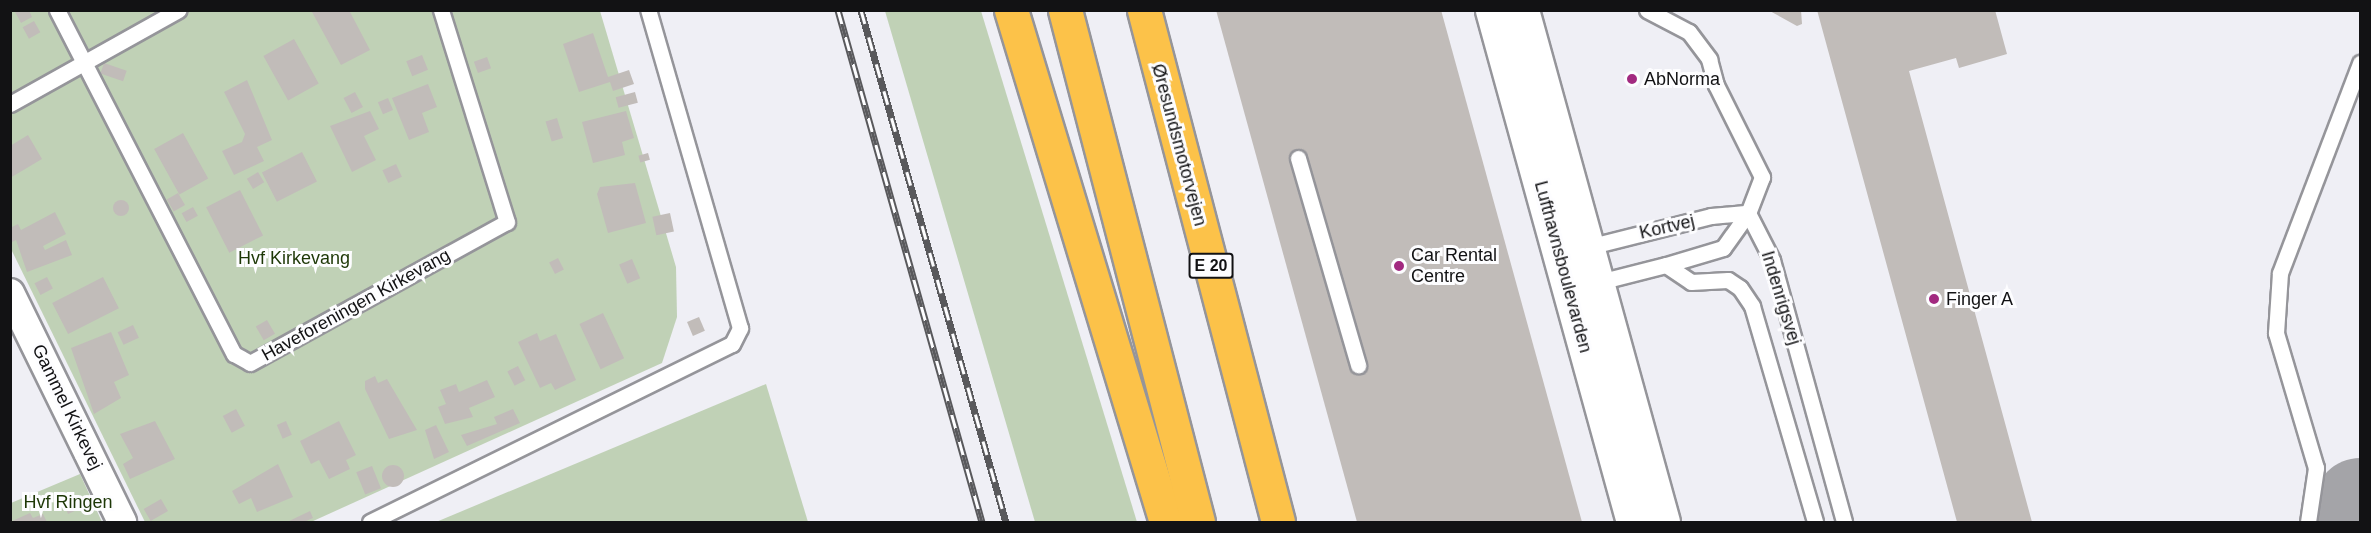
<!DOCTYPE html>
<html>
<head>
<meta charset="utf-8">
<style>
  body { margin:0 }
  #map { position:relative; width:2371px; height:533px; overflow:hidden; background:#efeff5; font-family:Arial,sans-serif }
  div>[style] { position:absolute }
  .green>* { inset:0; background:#c0d1b6 }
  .taxiway>* { height:92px; margin:-46px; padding:0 46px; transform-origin:46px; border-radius:46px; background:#a4a4a8 }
  .building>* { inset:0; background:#c1bcb9; transform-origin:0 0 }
  .round { border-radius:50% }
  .roads { filter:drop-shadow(2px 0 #95959a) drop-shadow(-2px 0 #95959a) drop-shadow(0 2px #95959a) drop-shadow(0 -2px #95959a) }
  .lane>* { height:15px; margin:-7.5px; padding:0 7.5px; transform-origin:7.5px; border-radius:7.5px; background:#fff }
  .street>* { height:28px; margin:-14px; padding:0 14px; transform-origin:14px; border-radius:14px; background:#fff }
  .secondary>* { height:33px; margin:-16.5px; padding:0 16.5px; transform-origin:16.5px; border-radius:16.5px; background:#fff }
  .highway>* { height:33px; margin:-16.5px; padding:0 16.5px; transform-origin:16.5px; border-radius:16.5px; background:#fcc249 }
  .rail>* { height:7px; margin-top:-3.5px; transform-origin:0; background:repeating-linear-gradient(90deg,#fdfdff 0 14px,#59595c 0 28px); box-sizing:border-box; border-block:2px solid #59595c }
  .dots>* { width:16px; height:16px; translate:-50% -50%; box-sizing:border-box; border:3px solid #fdfdff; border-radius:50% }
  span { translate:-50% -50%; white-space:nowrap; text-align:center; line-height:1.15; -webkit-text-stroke:6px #fdfdff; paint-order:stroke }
  .shield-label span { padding:2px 4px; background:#fdfdff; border:2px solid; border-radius:4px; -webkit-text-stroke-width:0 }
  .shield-label { font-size:16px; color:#121214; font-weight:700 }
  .poi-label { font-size:18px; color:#121214 }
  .left { translate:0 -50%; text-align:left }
  .street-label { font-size:18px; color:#121214 }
  .park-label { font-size:18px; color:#1d3706 }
  .frame { position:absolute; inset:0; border:12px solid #121214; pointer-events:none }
</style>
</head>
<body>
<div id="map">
  <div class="green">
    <div style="clip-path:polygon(11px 11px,600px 11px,676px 267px,677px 317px,662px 363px,311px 522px,145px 522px,11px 249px)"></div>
    <div style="clip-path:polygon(885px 11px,981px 11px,1137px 522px,1035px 522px)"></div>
    <div style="clip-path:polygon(766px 384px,808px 522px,436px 522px)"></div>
    <div style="clip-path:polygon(80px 474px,102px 522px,11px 522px,11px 503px)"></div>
  </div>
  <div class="taxiway">
    <div style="left:2360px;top:506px;width:2px;rotate:-90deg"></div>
  </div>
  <div class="building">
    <div style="clip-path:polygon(14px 10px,29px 10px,32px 17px,21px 23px)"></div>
    <div style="clip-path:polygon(349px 10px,370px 50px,341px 65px,312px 12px)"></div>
    <div style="clip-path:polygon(1216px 10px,1441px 10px,1582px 522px,1357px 522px)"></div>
    <div style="clip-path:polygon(1768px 10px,1801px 10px,1802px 24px,1797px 26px)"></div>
    <div style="clip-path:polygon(1817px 10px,1995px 10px,2007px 54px,1959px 68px,1956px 58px,1909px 71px,2032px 522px,1957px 522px)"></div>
    <div style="left:34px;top:21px;width:13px;height:13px;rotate:61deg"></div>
    <div style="clip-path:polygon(593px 33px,608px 77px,629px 70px,634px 84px,613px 91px,610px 82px,579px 92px,563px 44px)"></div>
    <div style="left:294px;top:39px;width:51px;height:35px;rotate:61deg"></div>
    <div style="left:422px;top:55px;width:16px;height:17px;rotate:68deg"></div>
    <div style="left:487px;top:57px;width:12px;height:14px;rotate:70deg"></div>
    <div style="left:104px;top:63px;width:24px;height:11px;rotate:19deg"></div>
    <div style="clip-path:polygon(247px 80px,272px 140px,257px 147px,264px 161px,234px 175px,222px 151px,242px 142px,245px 134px,224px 92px)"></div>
    <div style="clip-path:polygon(428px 84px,437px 107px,422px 113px,429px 132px,409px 140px,392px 98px)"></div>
    <div style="left:355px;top:92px;width:17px;height:13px;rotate:62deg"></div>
    <div style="left:635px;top:92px;width:11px;height:20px;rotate:75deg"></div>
    <div style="left:388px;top:98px;width:13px;height:11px;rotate:67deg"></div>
    <div style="clip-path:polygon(370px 111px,379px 129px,364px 136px,376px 160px,352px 172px,330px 126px)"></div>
    <div style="clip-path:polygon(626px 111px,634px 138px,622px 142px,625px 155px,593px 163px,582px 122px)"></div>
    <div style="left:557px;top:118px;width:21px;height:12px;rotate:73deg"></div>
    <div style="left:183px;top:133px;width:52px;height:33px;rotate:61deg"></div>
    <div style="clip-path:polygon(28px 135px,42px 159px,10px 178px,10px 146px)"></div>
    <div style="left:302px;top:152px;width:33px;height:45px;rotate:63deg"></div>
    <div style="left:648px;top:153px;width:7px;height:10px;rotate:74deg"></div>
    <div style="left:396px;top:164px;width:14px;height:15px;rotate:65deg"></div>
    <div style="left:258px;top:172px;width:12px;height:13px;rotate:59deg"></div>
    <div style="clip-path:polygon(635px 183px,646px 223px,608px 233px,597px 194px,600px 187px)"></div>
    <div style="left:240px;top:190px;width:51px;height:38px;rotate:63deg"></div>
    <div style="left:178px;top:193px;width:14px;height:13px;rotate:60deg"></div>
    <div class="round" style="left:113px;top:200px;width:16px;height:16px"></div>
    <div style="left:193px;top:207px;width:10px;height:13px;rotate:61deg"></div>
    <div style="clip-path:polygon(55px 212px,66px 234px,43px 246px,45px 250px,66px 240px,72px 255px,27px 272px,16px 240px,10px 243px,10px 228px,18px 224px,21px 230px)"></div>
    <div style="left:670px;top:213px;width:19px;height:18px;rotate:78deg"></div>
    <div style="left:558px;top:258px;width:13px;height:10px;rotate:63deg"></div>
    <div style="left:632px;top:259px;width:21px;height:14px;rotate:67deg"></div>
    <div style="left:47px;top:277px;width:13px;height:14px;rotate:63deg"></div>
    <div style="left:103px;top:277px;width:35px;height:57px;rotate:63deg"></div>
    <div style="left:603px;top:313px;width:50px;height:26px;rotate:65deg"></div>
    <div style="left:699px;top:317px;width:15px;height:13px;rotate:67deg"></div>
    <div style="left:267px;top:320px;width:16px;height:13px;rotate:60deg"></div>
    <div style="left:133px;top:325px;width:14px;height:17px;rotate:65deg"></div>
    <div style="clip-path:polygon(111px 332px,129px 375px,114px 382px,121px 398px,94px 414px,71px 348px)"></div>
    <div style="clip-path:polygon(537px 333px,540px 341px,556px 334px,576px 380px,555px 390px,551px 383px,540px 388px,518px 342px)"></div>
    <div style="left:518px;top:366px;width:16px;height:12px;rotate:63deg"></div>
    <div style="clip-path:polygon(375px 376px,378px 383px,387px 379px,417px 430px,389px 439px,365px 389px,365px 381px)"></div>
    <div style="clip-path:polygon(487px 380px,495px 397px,469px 408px,473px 417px,445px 424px,438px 407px,446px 404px,440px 390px,456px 384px,459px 392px)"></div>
    <div style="left:236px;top:409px;width:19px;height:15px;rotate:62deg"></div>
    <div style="clip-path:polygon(513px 409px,520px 423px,467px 446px,461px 435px,497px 424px,494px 417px)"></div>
    <div style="clip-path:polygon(155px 421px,175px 459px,130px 479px,123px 464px,133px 458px,120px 434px)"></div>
    <div style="left:286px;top:421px;width:15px;height:10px;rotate:67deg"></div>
    <div style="clip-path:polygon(339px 421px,356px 455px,346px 460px,350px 469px,329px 479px,319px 460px,311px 464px,300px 441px)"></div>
    <div style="clip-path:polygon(436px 425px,449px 452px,434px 459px,425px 430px)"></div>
    <div style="clip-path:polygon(278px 464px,293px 497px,257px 512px,251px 498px,239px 504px,232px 491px)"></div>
    <div class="round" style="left:382px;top:465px;width:22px;height:22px"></div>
    <div style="left:372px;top:466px;width:24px;height:17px;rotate:68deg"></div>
    <div style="left:161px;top:499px;width:14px;height:20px;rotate:60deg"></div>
    <div style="clip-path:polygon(76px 500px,79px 509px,68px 514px,64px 504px)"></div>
    <div style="clip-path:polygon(310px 511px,313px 518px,304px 522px,287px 522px)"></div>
    <div style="clip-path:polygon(30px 513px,33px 518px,43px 514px,47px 522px,10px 522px)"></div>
  </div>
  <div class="roads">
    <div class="lane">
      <div style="left:57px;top:10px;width:387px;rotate:62.8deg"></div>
      <div style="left:234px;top:354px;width:18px;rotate:29deg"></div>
      <div style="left:250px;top:363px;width:293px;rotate:-28.8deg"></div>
      <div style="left:507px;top:222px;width:222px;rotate:-107.3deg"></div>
      <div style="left:1647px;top:10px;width:47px;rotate:27.6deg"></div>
      <div style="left:1689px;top:32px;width:34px;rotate:53deg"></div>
      <div style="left:1709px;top:59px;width:27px;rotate:75deg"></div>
      <div style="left:1716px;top:85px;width:103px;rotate:63.4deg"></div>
      <div style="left:1762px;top:177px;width:39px;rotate:111deg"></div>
      <div style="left:1748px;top:213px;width:43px;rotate:125.5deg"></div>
      <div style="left:1723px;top:248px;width:59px;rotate:163.4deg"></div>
      <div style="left:10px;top:104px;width:193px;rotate:-29.2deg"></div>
      <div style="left:1298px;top:158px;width:216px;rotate:73.8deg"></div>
      <div style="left:1748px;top:213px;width:53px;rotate:62.9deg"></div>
      <div style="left:1772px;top:260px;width:272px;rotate:74.6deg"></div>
      <div style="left:1584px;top:248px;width:131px;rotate:-14.1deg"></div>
      <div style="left:1711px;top:216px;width:37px;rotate:-5deg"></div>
      <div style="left:1595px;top:283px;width:73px;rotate:-14.2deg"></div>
      <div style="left:1666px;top:265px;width:30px;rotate:34deg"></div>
      <div style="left:1691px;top:282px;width:37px;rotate:-3deg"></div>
      <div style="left:1728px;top:280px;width:14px;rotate:34deg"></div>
      <div style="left:1740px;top:288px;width:22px;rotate:56deg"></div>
      <div style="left:1752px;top:306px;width:225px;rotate:73.7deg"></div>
      <div style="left:370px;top:522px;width:403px;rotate:-26.2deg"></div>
      <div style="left:732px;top:344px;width:18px;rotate:-63deg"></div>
      <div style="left:740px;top:328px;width:331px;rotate:-106.1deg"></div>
      <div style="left:2308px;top:522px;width:55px;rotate:-81.6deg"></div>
      <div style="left:2316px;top:468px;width:141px;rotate:-106.5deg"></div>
      <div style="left:2276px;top:333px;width:60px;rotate:-86.2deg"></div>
      <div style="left:2280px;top:273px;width:225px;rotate:-69.1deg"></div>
    </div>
    <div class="street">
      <div style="left:10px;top:293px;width:255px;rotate:63.9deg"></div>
    </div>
    <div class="secondary">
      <div style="left:1492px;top:10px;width:531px;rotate:74.6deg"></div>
      <div style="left:1522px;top:10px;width:531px;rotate:74.6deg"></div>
    </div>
    <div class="highway">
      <div style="left:1011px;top:10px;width:535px;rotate:73.16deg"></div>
      <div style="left:1065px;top:10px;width:529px;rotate:75.44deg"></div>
      <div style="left:1144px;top:10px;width:529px;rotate:75.33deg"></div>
    </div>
  </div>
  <div class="rail">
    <div style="left:838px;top:10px;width:532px;rotate:74.29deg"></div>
    <div style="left:861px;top:10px;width:532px;rotate:74.19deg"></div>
  </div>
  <div class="dots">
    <div style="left:1632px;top:79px;background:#a22980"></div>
    <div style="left:1399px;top:266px;background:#a22980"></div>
    <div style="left:1934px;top:299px;background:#a22980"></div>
  </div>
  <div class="shield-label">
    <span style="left:1211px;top:266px">E 20</span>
  </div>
  <div class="poi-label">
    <span class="left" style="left:1644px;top:79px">AbNorma</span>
    <span class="left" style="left:1411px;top:266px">Car Rental<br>Centre</span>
    <span class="left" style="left:1946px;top:299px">Finger A</span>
  </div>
  <div class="street-label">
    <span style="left:1179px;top:145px;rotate:75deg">Øresundsmotorvejen</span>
    <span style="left:1667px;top:227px;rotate:-13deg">Kortvej</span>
    <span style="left:1563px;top:267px;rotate:75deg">Lufthavnsboulevarden</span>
    <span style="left:1781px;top:298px;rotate:73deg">Indenrigsvej</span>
    <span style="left:356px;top:305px;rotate:-29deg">Haveforeningen Kirkevang</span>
    <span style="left:67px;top:407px;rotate:64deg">Gammel Kirkevej</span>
  </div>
  <div class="park-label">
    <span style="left:294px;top:258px">Hvf Kirkevang</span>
    <span style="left:68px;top:502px">Hvf Ringen</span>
  </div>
  <div class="frame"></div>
</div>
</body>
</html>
